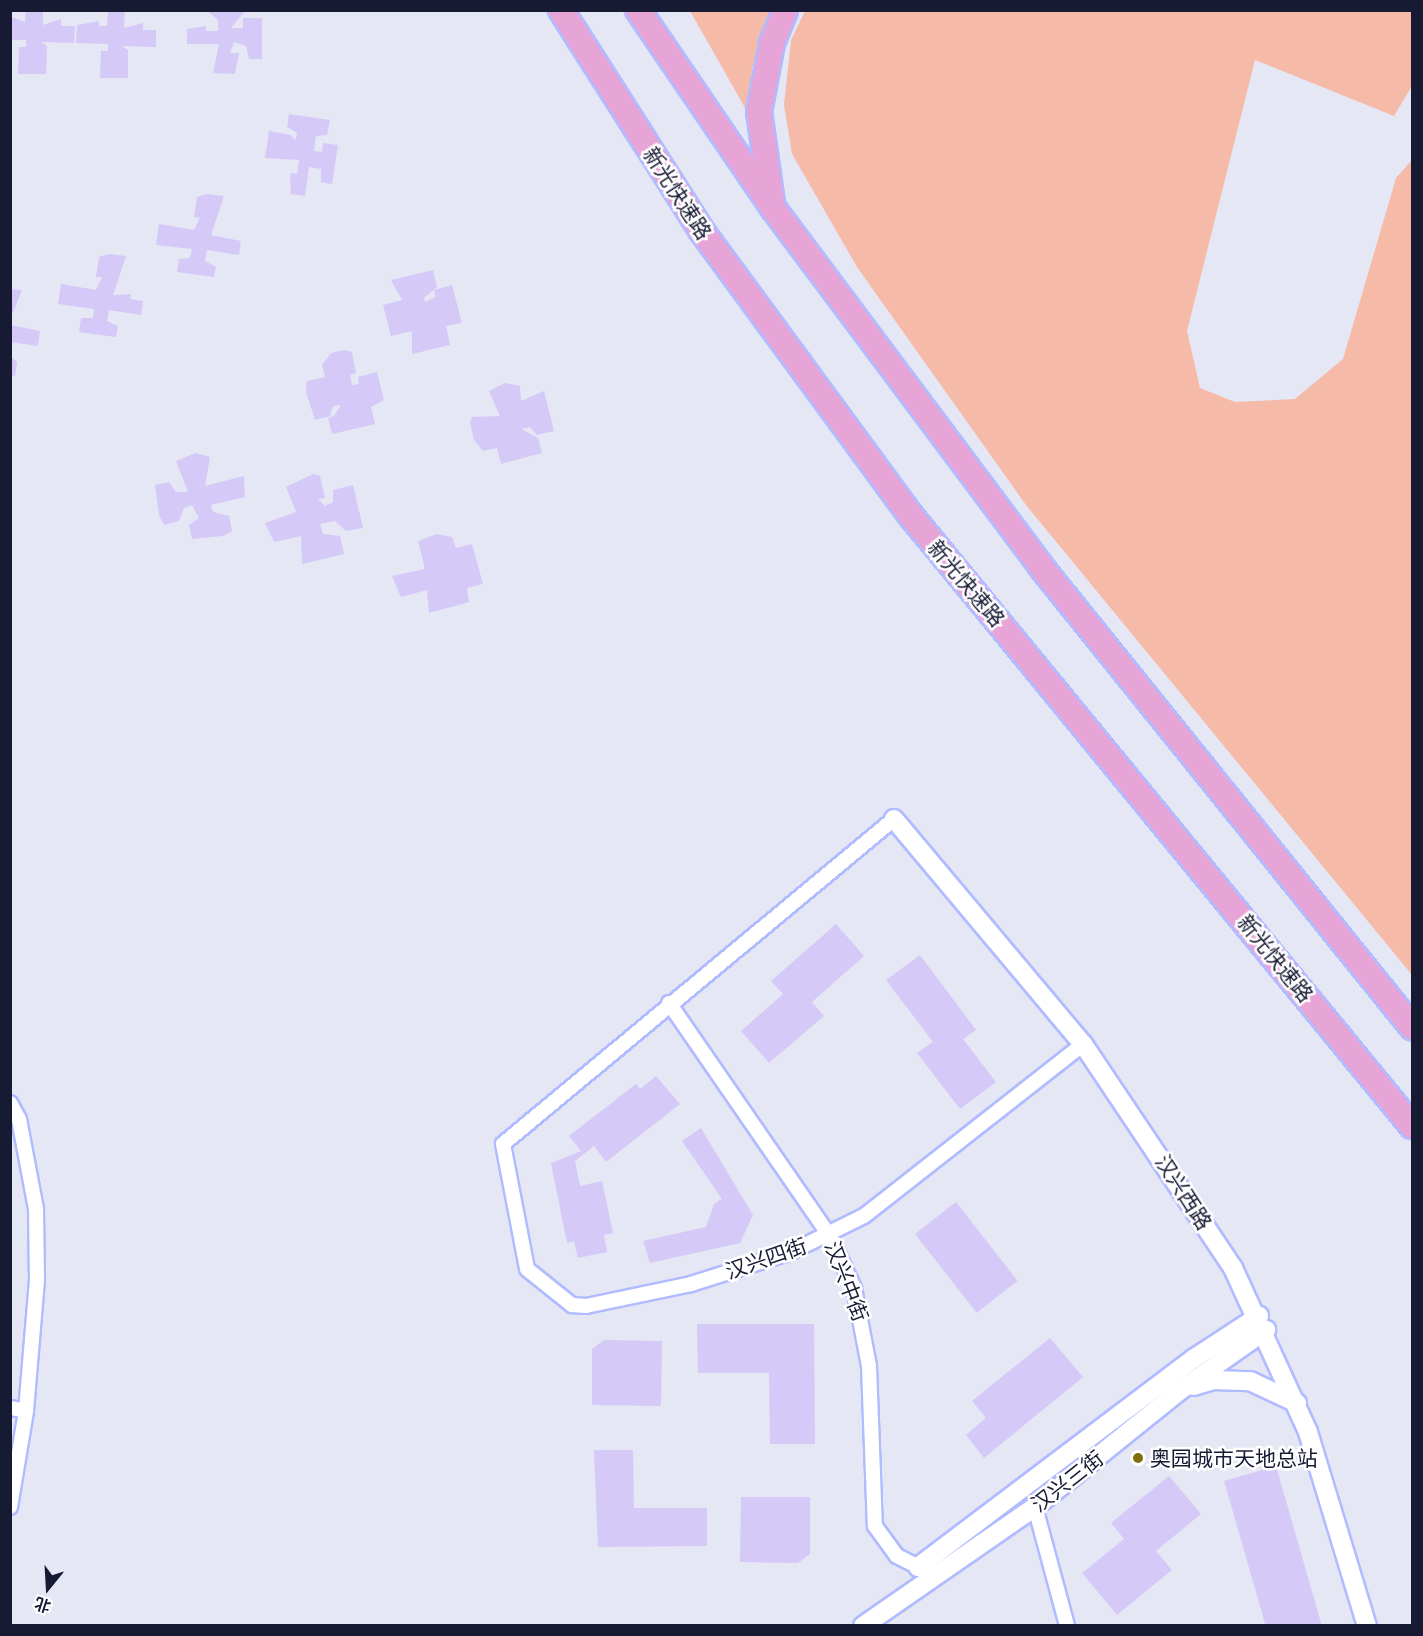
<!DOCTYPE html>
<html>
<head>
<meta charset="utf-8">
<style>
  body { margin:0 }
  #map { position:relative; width:1423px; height:1636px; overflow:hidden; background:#e5e7f5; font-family:"Titillium Web","Noto Sans SC",sans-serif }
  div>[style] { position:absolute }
  .green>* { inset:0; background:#f6baa8 }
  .building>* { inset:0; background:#d5c9f7; transform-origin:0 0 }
  .roads { filter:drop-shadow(2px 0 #b1bbff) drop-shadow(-2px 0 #b1bbff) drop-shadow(0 2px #b1bbff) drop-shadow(0 -2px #b1bbff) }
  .minor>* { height:14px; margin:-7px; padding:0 7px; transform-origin:7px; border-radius:7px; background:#fff }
  .tertiary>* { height:18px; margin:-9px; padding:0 9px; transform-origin:9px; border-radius:9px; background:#fff }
  .trunk>* { height:24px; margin:-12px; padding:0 12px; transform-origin:12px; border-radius:12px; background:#e7a4d6 }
  .dots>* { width:16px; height:16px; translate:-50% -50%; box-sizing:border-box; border:3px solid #fff; border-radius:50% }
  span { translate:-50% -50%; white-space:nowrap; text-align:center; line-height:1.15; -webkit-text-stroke:5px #fff; paint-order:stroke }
  .street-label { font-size:21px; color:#171a33 }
  .poi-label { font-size:21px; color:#171a33 }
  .left { translate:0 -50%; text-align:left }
  .frame { position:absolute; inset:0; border:12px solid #171a33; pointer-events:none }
  .north { position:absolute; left:18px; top:1558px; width:60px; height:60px; -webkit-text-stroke:4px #fff; paint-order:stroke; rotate:198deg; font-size:16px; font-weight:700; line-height:24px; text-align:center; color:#171a33 }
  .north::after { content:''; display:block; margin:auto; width:21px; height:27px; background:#171a33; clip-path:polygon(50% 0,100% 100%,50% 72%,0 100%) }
</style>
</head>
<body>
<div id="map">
  <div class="green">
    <div style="clip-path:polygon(690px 11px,771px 11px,752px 69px,748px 113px)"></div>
    <div style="clip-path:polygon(805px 11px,1412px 11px,1412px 86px,1394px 116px,1255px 60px,1187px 331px,1200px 388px,1235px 402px,1295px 399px,1343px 359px,1396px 178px,1412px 160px,1412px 975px,1026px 505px,857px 267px,792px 154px,784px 105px,791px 40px)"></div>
  </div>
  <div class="building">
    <div style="clip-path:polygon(26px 10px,43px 10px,43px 25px,61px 19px,61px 26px,75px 26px,74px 43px,41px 42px,47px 46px,46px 74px,18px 74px,19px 47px,26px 47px,26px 40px,10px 40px,11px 17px,25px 22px)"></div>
    <div style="clip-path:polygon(108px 10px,125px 10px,124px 28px,143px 23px,143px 30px,156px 30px,156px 47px,122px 46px,128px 50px,128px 78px,100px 78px,101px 51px,108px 51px,108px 44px,76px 43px,77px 25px,99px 21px,99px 26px,107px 26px)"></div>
    <div style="clip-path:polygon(206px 10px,246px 10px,231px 28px,243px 28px,243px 18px,262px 18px,262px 59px,249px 59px,246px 46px,234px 42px,230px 53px,239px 53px,235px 74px,213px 73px,219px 44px,187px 44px,187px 29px,206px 26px,206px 31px,218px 31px,218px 20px)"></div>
    <div style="clip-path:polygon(289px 114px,330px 120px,327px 135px,316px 136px,314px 151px,322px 152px,323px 143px,338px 145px,332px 184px,321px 182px,321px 169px,309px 167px,305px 196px,291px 194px,290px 173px,297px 174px,299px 160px,265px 158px,269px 131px,291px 135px,295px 141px,297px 133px,287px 127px)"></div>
    <div style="clip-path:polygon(207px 194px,224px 196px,211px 235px,241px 241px,239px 255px,207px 250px,205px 261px,216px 267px,214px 277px,177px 272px,179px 259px,190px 258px,192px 249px,156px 245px,159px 224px,194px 230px,200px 218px,194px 217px,197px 197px)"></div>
    <div style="clip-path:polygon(109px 254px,126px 256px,113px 295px,131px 294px,130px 299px,143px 301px,141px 315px,109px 310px,107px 321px,118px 326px,116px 337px,79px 332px,81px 318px,93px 318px,94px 309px,58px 304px,61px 284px,96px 290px,102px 277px,96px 277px,99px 257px)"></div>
    <div style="clip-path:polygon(433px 270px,437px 287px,424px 298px,425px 302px,436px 297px,434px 290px,452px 285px,462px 323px,446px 326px,450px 345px,412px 354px,412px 331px,391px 336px,383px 305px,402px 300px,391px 280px)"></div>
    <div style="clip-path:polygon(10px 289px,22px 290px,13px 313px,10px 313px)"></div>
    <div style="clip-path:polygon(10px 325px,40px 331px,38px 346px,10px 342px)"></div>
    <div style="clip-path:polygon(345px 350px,352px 352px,356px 373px,350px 375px,352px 385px,359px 384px,358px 377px,377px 372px,384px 400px,371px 407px,375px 424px,332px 434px,328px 418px,334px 416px,341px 405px,333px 406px,330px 416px,315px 420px,306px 392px,307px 381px,325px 377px,322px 365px,331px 353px)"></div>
    <div style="clip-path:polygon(10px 356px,17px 362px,15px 376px,10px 375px)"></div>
    <div style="clip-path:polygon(505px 383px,520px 386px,521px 401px,544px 391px,554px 431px,537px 435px,530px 427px,521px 429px,538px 438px,542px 453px,501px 464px,497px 448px,483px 451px,474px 440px,470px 423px,472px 417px,500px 416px,489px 391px)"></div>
    <div style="clip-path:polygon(196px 453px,210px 457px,205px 486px,244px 476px,245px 497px,211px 505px,213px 512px,229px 516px,232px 531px,223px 536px,192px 539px,189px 525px,199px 518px,192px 505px,184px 508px,179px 521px,164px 525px,159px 515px,155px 485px,169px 482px,176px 492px,188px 492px,176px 461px)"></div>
    <div style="clip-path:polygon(313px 474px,320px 476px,325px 498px,318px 499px,325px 506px,333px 502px,333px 490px,353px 485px,363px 528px,346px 531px,335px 521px,320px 524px,323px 534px,340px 536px,344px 554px,302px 564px,301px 536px,274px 542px,265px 523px,296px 512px,286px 487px)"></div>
    <div style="clip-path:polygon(437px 534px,452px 537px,456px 548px,472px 544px,483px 584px,467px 588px,469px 602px,429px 613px,427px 590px,401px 597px,392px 576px,425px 569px,418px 541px)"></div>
    <div style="clip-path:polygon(836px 924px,864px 956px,812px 1002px,824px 1016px,769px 1063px,741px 1031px,783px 994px,771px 981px)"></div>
    <div style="clip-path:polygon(920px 955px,976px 1030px,963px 1039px,996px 1082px,960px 1109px,917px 1053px,933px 1042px,886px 980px)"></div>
    <div style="clip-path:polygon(656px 1076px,680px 1104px,606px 1162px,594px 1146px,575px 1161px,580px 1186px,602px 1181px,613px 1233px,604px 1235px,607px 1252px,578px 1258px,574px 1241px,567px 1243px,551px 1163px,581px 1151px,569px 1136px,636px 1084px,640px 1089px)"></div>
    <div style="clip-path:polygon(701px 1128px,753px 1215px,740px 1243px,650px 1263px,643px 1241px,706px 1227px,714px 1204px,722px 1199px,682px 1141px)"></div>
    <div style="left:956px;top:1202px;width:100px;height:52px;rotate:52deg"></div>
    <div style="clip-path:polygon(697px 1324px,814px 1324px,815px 1444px,770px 1444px,769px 1373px,698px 1373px)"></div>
    <div style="clip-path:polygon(1050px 1338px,1083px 1377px,984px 1458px,966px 1435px,986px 1418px,972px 1401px)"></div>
    <div style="clip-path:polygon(604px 1340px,662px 1341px,661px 1406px,592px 1405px,592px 1349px)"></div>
    <div style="clip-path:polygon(594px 1450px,633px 1450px,634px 1508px,707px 1508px,707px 1546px,598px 1547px)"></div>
    <div style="left:1276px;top:1466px;width:166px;height:54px;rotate:74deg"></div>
    <div style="clip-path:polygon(1169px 1476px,1201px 1514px,1156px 1551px,1172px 1570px,1117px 1615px,1082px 1573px,1124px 1539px,1111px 1523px)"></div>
    <div style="clip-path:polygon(741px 1497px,810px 1497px,810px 1554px,798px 1563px,740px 1562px)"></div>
  </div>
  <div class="roads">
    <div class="minor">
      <div style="left:894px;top:819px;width:508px;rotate:140.27deg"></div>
      <div style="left:503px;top:1144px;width:127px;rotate:79.1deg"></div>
      <div style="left:527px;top:1269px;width:58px;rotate:38.7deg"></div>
      <div style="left:572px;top:1305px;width:14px;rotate:4deg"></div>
      <div style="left:586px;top:1306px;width:107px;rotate:-11.8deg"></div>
      <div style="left:691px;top:1284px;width:105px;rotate:-17.7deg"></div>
      <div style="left:791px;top:1252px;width:81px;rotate:-26.3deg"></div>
      <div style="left:864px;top:1216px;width:278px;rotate:-38.1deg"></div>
      <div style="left:669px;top:1003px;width:282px;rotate:55.4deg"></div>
      <div style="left:829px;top:1235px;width:59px;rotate:64.7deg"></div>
      <div style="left:854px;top:1288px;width:79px;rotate:79.1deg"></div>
      <div style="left:869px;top:1366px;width:160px;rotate:87.9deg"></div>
      <div style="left:875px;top:1526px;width:37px;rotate:54deg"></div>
      <div style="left:897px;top:1556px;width:31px;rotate:27deg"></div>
      <div style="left:10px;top:1103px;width:18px;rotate:61deg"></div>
      <div style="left:19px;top:1119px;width:92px;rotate:79.3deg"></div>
      <div style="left:36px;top:1209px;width:71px;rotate:89.2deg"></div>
      <div style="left:37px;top:1280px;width:131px;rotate:94.8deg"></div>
      <div style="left:26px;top:1411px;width:16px;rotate:-169deg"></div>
      <div style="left:10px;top:1507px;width:97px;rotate:-80.5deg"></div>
      <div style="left:1035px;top:1507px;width:123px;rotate:74.9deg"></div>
    </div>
    <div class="tertiary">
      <div style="left:894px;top:819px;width:294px;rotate:50deg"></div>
      <div style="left:1083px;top:1044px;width:270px;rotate:56.2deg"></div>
      <div style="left:1233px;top:1268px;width:180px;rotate:65.4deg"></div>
      <div style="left:1308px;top:1432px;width:203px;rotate:73.1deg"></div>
      <div style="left:1194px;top:1386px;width:21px;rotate:-17deg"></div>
      <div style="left:1214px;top:1380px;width:36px;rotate:2deg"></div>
      <div style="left:1250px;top:1381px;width:52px;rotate:25.1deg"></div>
      <div style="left:918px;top:1567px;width:345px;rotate:-37.1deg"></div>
      <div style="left:1193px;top:1359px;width:79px;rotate:-33.1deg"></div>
      <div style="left:863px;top:1626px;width:209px;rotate:-34.7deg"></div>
      <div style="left:1035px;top:1507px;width:184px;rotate:-38.8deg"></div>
      <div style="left:1178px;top:1392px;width:108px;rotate:-35.2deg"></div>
    </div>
    <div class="trunk">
      <div style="left:561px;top:10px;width:261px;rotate:57.5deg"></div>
      <div style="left:701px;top:230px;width:356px;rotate:53.7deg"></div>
      <div style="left:912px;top:517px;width:788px;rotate:50.61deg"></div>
      <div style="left:638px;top:10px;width:240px;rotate:55.7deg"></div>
      <div style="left:773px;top:208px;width:449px;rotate:53.2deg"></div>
      <div style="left:1042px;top:568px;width:590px;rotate:51.13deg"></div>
      <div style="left:772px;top:203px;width:92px;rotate:-98.1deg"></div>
      <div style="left:759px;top:112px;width:70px;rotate:-79.3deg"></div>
      <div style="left:772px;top:43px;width:35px;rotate:-68deg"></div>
    </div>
  </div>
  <div class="dots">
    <div style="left:1138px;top:1458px;background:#816f0c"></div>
  </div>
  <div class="street-label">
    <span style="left:678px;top:193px;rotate:57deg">新光快速路</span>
    <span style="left:967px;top:583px;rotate:50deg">新光快速路</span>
    <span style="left:1276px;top:958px;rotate:51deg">新光快速路</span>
    <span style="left:1184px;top:1192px;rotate:57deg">汉兴西路</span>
    <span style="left:766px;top:1258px;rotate:-19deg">汉兴四街</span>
    <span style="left:847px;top:1281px;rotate:69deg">汉兴中街</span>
    <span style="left:1067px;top:1481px;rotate:-38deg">汉兴三街</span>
  </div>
  <div class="poi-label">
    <span class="left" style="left:1150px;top:1458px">奥园城市天地总站</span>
  </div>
  <div class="frame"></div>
  <div class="north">北</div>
</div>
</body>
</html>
